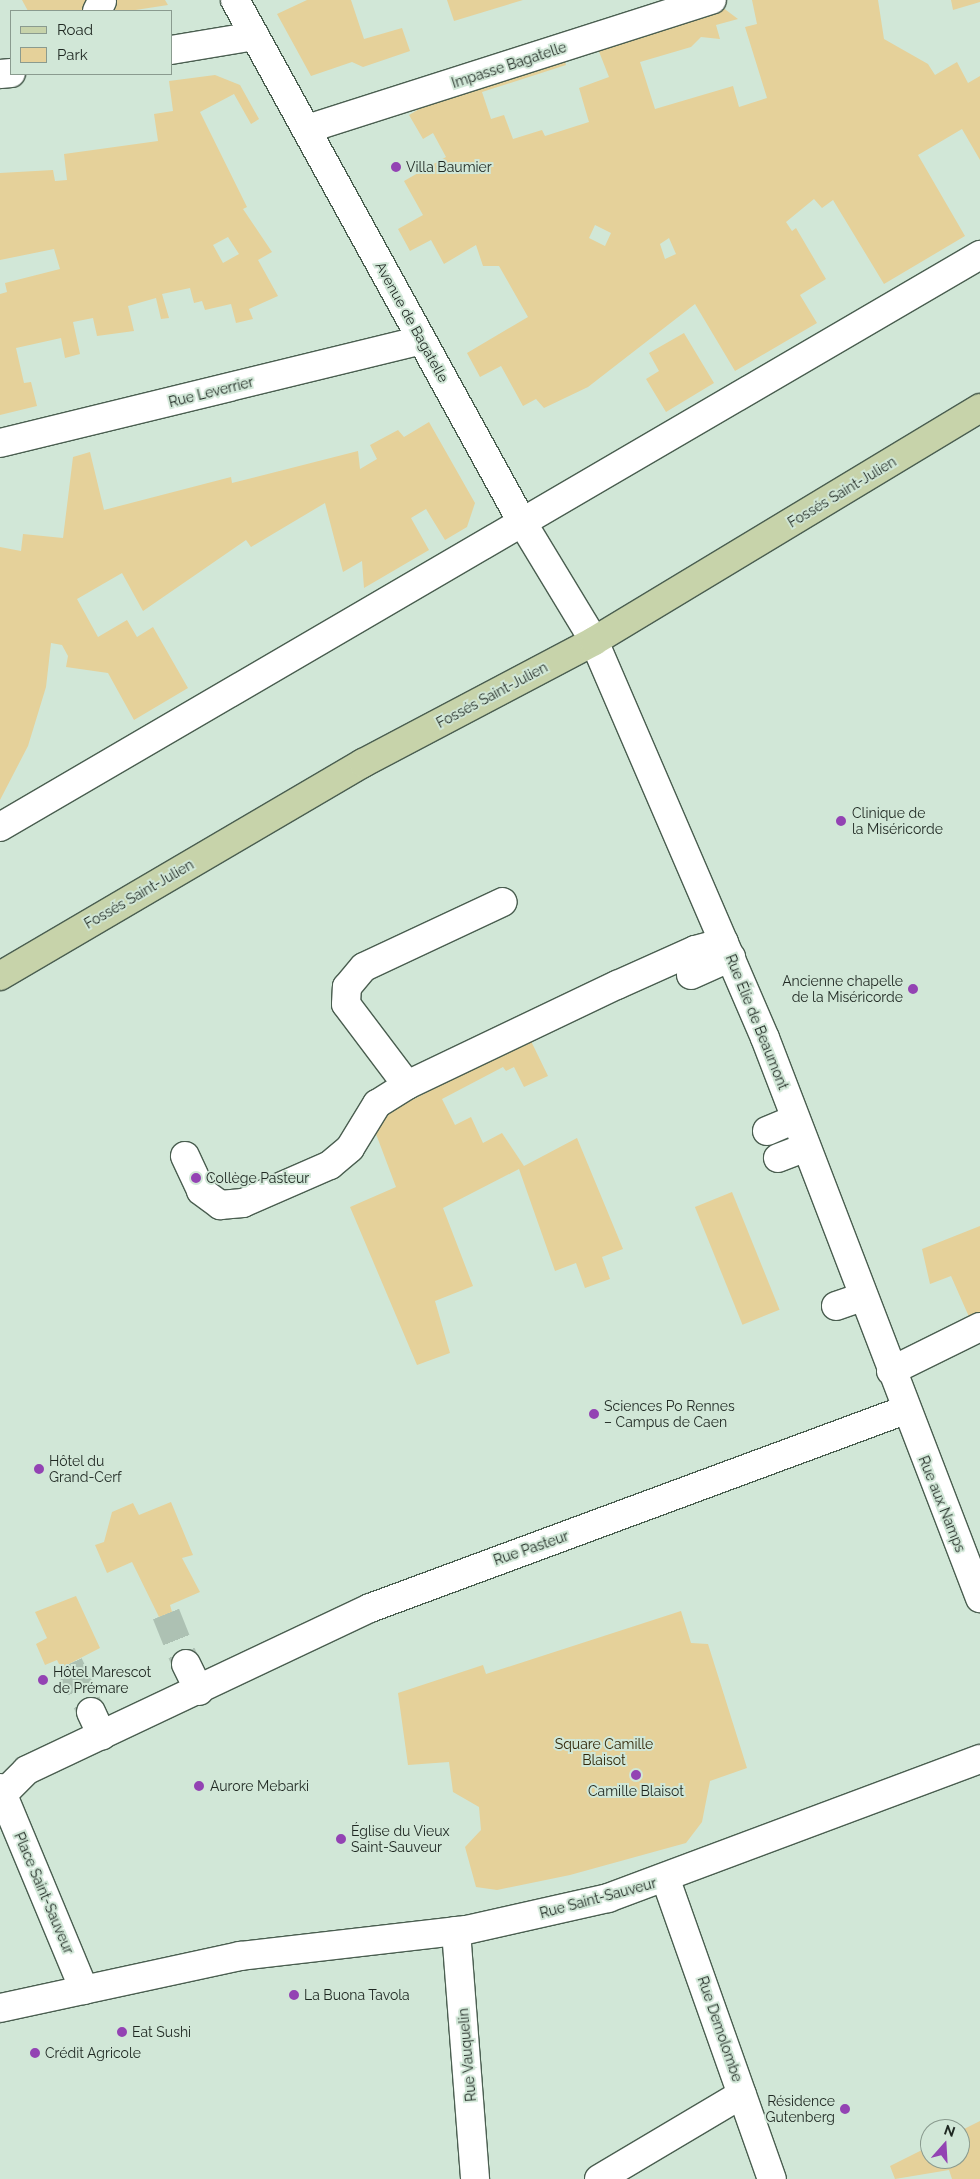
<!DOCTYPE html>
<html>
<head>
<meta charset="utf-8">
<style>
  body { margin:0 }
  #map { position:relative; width:980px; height:2179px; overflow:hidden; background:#d1e7d7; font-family:Raleway,sans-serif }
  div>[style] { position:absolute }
  .green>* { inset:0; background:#e5d19a; transform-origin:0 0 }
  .minor-tunnel>* { height:28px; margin-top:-14px; transform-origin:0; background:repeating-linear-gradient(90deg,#adc1b3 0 28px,transparent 0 42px) }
  .roads { filter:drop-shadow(1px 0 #4a5e50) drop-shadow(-1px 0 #4a5e50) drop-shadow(0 1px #4a5e50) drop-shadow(0 -1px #4a5e50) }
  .minor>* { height:28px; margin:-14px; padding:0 14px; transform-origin:14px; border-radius:14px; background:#fff }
  .major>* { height:28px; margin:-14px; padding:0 14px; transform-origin:14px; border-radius:14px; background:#c7d3aa }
  .dots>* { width:14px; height:14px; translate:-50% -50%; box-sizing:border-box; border:2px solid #d1e7d7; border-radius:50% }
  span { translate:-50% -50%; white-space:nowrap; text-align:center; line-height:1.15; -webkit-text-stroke:4px #d1e7d7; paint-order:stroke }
  .street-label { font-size:14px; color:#1f2822 }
  .poi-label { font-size:14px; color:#1f2822 }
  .left { translate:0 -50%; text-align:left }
  .right { translate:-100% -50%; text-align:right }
  .park-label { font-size:14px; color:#32280a }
  .legend { position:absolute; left:10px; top:10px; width:162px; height:65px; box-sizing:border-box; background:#d1e7d7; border:1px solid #8a9b8f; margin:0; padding:6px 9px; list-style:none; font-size:15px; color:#1f2822 }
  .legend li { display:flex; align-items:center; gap:10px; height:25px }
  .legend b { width:25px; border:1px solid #8a9b8f }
  .north { position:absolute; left:920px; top:2119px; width:50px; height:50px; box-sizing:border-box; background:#d1e7d7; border:1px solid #8a9b8f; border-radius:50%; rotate:19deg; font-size:14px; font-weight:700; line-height:20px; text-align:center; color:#1f2822 }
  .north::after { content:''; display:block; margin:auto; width:18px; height:22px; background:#9343b3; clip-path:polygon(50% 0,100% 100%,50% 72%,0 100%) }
</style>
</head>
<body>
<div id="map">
  <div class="green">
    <div style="clip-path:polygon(22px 0,165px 0,168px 5px,129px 11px,28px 11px)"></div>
    <div style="clip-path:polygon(307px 0,351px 0,364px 39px,402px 28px,410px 51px,363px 67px,352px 62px,311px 76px,277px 14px)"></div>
    <div style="clip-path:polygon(447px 0,523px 0,454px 21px)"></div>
    <div style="clip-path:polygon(evenodd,752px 0,878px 0,884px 39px,928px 64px,935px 75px,957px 62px,968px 83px,980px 76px,980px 160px,962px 129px,918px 155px,965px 236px,884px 284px,833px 200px,822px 208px,814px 199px,786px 222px,792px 231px,796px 228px,826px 279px,800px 295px,817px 323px,735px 371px,695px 304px,588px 387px,544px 408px,536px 399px,523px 406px,501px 366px,480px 377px,467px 353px,528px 317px,499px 266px,483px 266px,476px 245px,444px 264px,431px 240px,410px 251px,398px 229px,423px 215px,404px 181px,446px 157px,433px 133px,423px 139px,409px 115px,426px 105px,563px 55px,566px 65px,482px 92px,491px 119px,504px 115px,513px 139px,542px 130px,545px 136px,589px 122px,579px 88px,609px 77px,596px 44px,722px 7px,738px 19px,716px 25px,720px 39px,701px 37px,691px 47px,640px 62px,655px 109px,733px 86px,739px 107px,767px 98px,745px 27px,757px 24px,752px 0,595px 225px,611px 233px,605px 246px,589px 238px,595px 225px,752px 0,669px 238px,676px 254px,665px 259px,660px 244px,669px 238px)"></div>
    <div style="clip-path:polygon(951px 0,980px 0,980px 2px,953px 10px)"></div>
    <div style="clip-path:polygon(evenodd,215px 75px,240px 85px,259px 119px,251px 124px,234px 94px,200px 112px,247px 207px,243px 209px,272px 252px,258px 260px,278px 296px,249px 309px,253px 319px,236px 323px,231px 304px,205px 310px,202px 301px,194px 303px,190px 288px,162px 294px,169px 318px,161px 319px,156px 298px,128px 306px,134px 331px,97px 336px,93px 318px,73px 322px,80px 354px,65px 358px,61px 338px,16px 348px,24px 383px,31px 382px,37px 406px,0 415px,0 294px,7px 292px,5px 283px,60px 269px,54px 249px,0 260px,0 173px,53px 170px,55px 181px,67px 180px,64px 154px,158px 141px,154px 114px,173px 111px,169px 81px,215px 75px,228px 237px,239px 254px,223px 263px,213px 245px,228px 237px)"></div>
    <div style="clip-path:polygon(684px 333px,714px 383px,666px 412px,646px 379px,659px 371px,649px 353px)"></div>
    <div style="clip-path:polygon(429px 422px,475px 503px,467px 527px,445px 540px,426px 509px,411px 518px,429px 550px,364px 588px,362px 561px,343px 572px,325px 503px,251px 547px,246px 540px,143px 611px,122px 573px,77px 599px,98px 637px,127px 620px,137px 637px,153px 627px,188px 688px,134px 720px,108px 673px,66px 667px,68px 656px,62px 645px,51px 643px,46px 687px,28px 746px,0 800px,0 547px,21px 551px,23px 534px,63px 538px,73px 457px,90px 452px,104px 510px,231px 477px,232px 483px,358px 451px,360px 469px,377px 459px,370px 445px,398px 430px,404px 437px)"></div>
    <div style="clip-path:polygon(530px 1039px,548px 1076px,524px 1087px,514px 1067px,506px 1071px,503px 1067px,442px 1099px,455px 1125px,471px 1117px,483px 1143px,502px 1133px,524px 1166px,577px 1138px,623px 1249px,602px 1257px,610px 1279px,585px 1288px,576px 1263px,555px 1271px,519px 1169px,443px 1208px,473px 1286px,435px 1301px,450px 1353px,417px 1365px,350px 1207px,396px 1187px,376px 1134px,385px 1114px)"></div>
    <div style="left:732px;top:1192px;width:127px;height:40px;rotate:68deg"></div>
    <div style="clip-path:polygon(980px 1226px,980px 1314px,970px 1319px,951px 1276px,930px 1284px,922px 1249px)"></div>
    <div style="clip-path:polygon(171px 1502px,193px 1555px,182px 1558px,200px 1592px,170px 1605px,172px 1612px,159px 1617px,132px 1562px,107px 1573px,95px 1545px,104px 1542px,112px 1512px,133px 1503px,139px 1515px)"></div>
    <div style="clip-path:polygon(76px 1596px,100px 1648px,61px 1668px,57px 1660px,45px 1665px,36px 1644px,47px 1638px,35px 1612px)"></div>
    <div style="clip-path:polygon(681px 1611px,691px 1643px,708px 1644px,747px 1768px,710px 1781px,702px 1822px,686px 1843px,570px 1875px,497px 1890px,476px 1887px,465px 1847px,481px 1830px,479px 1807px,453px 1792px,449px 1762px,408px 1765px,398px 1693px,483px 1665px,486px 1674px)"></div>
    <div style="clip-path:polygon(980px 2121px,980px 2179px,952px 2179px,949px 2170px,895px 2179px,890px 2166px,930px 2146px,930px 2159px,960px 2159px,960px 2131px)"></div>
  </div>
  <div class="minor-tunnel">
    <div style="left:166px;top:1614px;width:54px;rotate:68.2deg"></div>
    <div style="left:69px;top:1664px;width:53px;rotate:65.4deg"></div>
  </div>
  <div class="roads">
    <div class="minor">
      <div style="left:235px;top:0;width:596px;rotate:61.2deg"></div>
      <div style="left:522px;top:522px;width:139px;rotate:58.8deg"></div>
      <div style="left:594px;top:641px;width:432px;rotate:66.7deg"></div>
      <div style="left:765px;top:1038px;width:600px;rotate:69deg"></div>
      <div style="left:97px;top:11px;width:11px;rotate:-63deg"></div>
      <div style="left:171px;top:50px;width:85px;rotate:-9.5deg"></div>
      <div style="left:0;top:74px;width:11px;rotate:-5deg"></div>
      <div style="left:307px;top:129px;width:425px;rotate:-17.7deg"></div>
      <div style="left:0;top:443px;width:434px;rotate:-13.7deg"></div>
      <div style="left:0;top:827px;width:1135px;rotate:-30.27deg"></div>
      <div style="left:691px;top:975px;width:44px;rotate:-24.2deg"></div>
      <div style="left:407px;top:1085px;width:101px;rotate:-127deg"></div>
      <div style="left:346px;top:1004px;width:17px;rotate:-87deg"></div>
      <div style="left:347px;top:987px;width:26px;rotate:-50deg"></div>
      <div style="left:364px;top:967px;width:153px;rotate:-25.1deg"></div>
      <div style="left:767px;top:1131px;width:30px;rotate:-23deg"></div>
      <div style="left:185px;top:1156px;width:38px;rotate:65deg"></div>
      <div style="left:201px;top:1191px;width:24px;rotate:36deg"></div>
      <div style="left:220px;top:1205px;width:23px;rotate:-5deg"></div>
      <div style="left:243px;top:1203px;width:95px;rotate:-23.6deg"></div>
      <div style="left:330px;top:1165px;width:26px;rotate:-40deg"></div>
      <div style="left:350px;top:1148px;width:52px;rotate:-58.5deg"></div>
      <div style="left:377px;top:1104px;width:36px;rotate:-32deg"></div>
      <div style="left:407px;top:1085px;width:233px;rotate:-25.5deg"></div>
      <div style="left:617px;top:985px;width:85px;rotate:-24.2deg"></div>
      <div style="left:695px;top:950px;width:30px;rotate:-15deg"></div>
      <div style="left:778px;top:1158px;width:30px;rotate:-21deg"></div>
      <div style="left:836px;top:1306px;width:28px;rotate:-19deg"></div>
      <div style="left:891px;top:1371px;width:99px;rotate:-26.3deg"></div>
      <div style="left:186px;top:1664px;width:30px;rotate:64deg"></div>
      <div style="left:91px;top:1712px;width:26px;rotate:65deg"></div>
      <div style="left:0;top:1788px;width:219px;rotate:67.4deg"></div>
      <div style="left:0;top:1797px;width:38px;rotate:-45deg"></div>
      <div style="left:27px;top:1770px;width:379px;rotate:-25.3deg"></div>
      <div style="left:370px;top:1608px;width:570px;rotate:-20.31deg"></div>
      <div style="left:666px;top:1880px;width:317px;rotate:70.5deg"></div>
      <div style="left:456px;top:1931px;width:249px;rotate:85.6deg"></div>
      <div style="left:0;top:2008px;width:246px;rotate:-12.2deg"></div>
      <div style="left:240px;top:1956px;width:227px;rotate:-6.6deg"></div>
      <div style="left:466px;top:1930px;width:146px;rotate:-12.7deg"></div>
      <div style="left:608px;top:1898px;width:397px;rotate:-20.5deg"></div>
      <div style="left:599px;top:2179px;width:166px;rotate:-30.7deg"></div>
    </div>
    <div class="major">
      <div style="left:0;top:976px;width:421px;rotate:-30.4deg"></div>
      <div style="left:363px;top:763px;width:261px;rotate:-27.8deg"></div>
      <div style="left:594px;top:641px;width:451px;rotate:-31.1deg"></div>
    </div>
  </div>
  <div class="dots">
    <div style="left:396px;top:167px;background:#9343b3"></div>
    <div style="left:841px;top:821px;background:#9343b3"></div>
    <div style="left:913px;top:989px;background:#9343b3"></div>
    <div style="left:196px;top:1178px;background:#9343b3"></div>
    <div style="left:594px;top:1414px;background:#9343b3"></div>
    <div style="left:39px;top:1469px;background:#9343b3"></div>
    <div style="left:43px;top:1680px;background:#9343b3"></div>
    <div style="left:636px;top:1775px;background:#9343b3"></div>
    <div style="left:199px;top:1786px;background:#9343b3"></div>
    <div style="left:341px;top:1839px;background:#9343b3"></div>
    <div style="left:294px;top:1995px;background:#9343b3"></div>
    <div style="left:122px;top:2032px;background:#9343b3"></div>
    <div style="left:35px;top:2053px;background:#9343b3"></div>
    <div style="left:845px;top:2109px;background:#9343b3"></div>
  </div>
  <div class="street-label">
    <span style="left:509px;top:65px;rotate:-18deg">Impasse Bagatelle</span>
    <span style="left:412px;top:322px;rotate:61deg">Avenue de Bagatelle</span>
    <span style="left:211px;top:392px;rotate:-14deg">Rue Leverrier</span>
    <span style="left:842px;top:492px;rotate:-31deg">Fossés Saint-Julien</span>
    <span style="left:492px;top:695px;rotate:-28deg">Fossés Saint-Julien</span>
    <span style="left:139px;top:894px;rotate:-30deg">Fossés Saint-Julien</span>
    <span style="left:757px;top:1022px;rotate:68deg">Rue Élie de Beaumont</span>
    <span style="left:942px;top:1504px;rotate:68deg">Rue aux Namps</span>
    <span style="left:531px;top:1548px;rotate:-19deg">Rue Pasteur</span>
    <span style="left:44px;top:1893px;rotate:67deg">Place Saint-Sauveur</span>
    <span style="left:598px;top:1898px;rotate:-15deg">Rue Saint-Sauveur</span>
    <span style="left:720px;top:2029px;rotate:71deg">Rue Demolombe</span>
    <span style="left:467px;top:2055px;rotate:-95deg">Rue Vauquelin</span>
  </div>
  <div class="poi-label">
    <span class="left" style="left:406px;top:167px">Villa Baumier</span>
    <span class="left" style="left:852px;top:821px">Clinique de<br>la Miséricorde</span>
    <span class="right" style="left:903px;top:989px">Ancienne chapelle<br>de la Miséricorde</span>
    <span class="left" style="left:206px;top:1178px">Collège Pasteur</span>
    <span class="left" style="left:604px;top:1414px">Sciences Po Rennes<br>– Campus de Caen</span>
    <span class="left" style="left:49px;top:1469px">Hôtel du<br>Grand-Cerf</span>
    <span class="left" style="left:53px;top:1680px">Hôtel Marescot<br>de Prémare</span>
    <span class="left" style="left:210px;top:1786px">Aurore Mebarki</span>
    <span style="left:636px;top:1791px">Camille Blaisot</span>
    <span class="left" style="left:351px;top:1839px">Église du Vieux<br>Saint-Sauveur</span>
    <span class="left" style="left:304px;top:1995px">La Buona Tavola</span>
    <span class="left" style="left:132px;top:2032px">Eat Sushi</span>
    <span class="left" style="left:45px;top:2053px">Crédit Agricole</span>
    <span class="right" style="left:835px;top:2109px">Résidence<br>Gutenberg</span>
  </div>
  <div class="park-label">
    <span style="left:604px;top:1752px">Square Camille<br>Blaisot</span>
  </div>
  <ul class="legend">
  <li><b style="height:6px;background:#c7d3aa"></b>Road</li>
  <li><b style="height:14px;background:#e5d19a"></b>Park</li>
  </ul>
  <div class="north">N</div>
</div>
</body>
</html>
